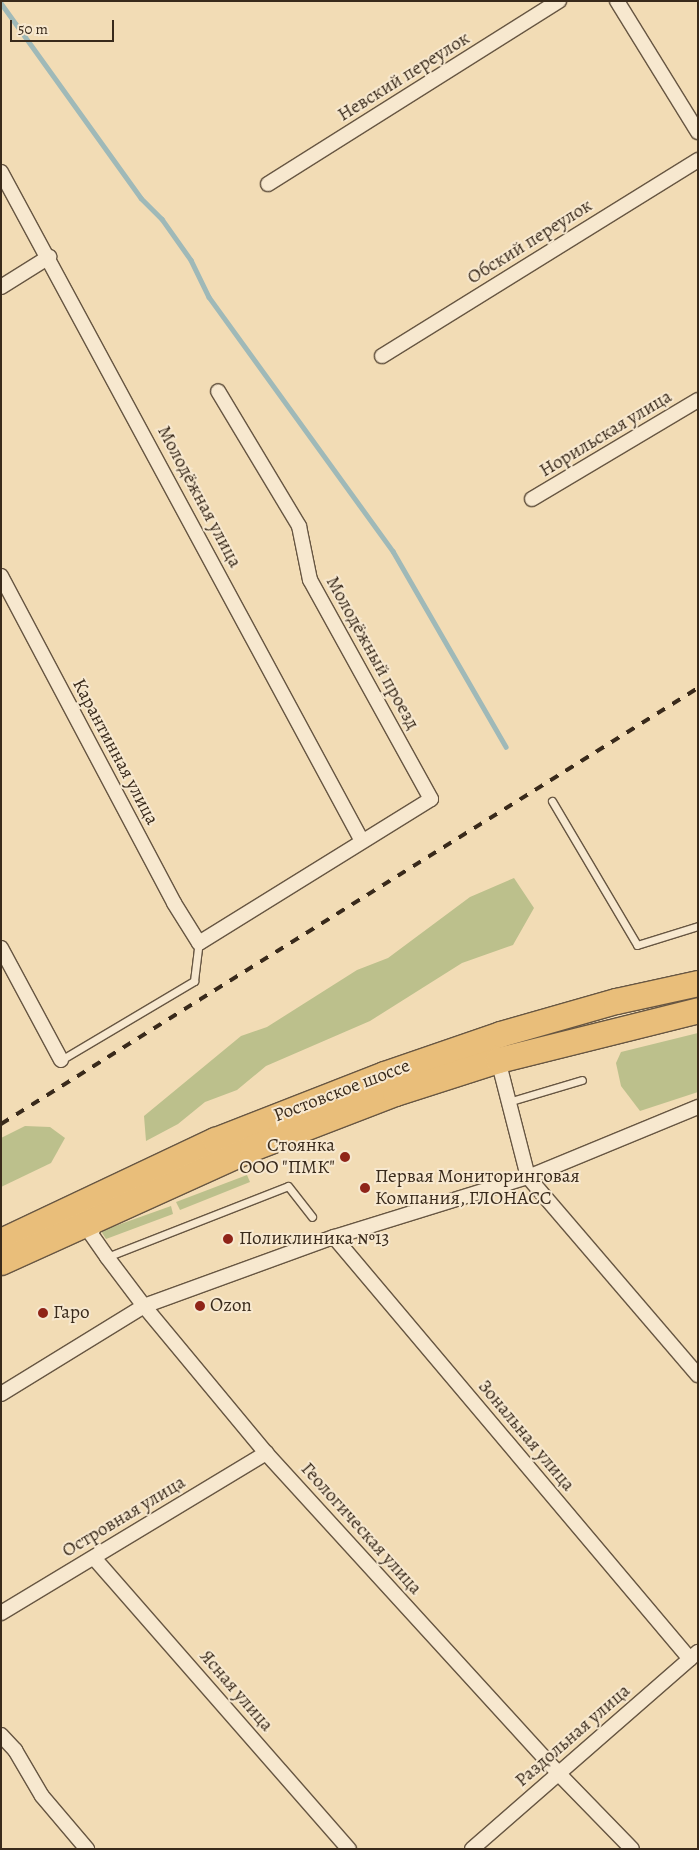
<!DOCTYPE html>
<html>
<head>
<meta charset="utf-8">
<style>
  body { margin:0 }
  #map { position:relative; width:699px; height:1850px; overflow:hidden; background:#f2dcb5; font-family:Alegreya,serif }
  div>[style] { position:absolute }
  .green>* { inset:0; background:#bcc08c }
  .stream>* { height:4.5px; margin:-2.25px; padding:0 2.25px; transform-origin:2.25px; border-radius:2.25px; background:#9fb9b8 }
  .roads { filter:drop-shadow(1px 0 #675642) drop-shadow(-1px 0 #675642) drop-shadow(0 1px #675642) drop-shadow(0 -1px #675642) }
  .lane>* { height:7px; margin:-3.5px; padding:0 3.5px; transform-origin:3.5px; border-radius:3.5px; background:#f7e8cf }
  .street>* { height:14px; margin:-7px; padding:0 7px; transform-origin:7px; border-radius:7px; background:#f7e8cf }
  .highway>* { height:25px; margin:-12.5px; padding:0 12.5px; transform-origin:12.5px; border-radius:12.5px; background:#e9be7a }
  .rail>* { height:4px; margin-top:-2px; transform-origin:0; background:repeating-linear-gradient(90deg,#392a1b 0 9px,transparent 0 18px) }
  .dots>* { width:14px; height:14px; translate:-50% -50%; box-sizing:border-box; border:2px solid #f7e8cf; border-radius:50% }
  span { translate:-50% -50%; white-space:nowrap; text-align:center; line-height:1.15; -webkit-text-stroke:4px #f7e8cf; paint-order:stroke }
  .street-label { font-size:19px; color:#392a1b }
  .poi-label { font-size:19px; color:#392a1b }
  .right { translate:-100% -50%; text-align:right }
  .left { translate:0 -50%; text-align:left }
  .frame { position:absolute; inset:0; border:2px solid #392a1b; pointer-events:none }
  .scale { position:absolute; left:10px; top:20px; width:104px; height:22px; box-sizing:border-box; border:2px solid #392a1b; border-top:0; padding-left:6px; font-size:15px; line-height:18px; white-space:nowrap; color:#392a1b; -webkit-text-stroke:4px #f7e8cf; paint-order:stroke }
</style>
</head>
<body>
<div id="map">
  <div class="green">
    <div style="clip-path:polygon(514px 878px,534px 908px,513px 945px,462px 963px,370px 1021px,266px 1066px,237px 1090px,205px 1102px,178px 1124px,146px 1141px,144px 1116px,241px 1036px,267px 1027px,357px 970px,388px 958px,470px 897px)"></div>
    <div style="clip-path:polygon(698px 1033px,698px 1092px,640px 1111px,621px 1086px,616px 1063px,621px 1052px)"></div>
    <div style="clip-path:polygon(25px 1126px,50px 1127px,65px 1138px,51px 1163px,1px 1187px,1px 1138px)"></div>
    <div style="clip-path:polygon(247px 1175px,250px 1182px,180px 1210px,176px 1202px)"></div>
    <div style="clip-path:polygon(171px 1206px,173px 1214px,106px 1239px,101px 1231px)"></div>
  </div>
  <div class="stream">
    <div style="left:1px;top:3px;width:240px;rotate:54.3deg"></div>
    <div style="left:141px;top:198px;width:30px;rotate:45deg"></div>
    <div style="left:162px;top:219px;width:50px;rotate:54.7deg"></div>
    <div style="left:191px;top:260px;width:41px;rotate:64.1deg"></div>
    <div style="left:209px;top:297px;width:314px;rotate:54.1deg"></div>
    <div style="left:393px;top:551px;width:226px;rotate:60deg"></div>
  </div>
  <div class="roads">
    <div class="lane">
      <div style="left:552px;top:801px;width:167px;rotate:59.4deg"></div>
      <div style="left:637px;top:945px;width:64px;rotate:-17.3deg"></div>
      <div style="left:61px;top:1060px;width:155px;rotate:-30.7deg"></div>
      <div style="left:194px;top:981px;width:38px;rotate:-83deg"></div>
      <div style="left:508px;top:1102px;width:77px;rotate:-16.6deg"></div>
      <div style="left:107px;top:1257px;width:194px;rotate:-21.4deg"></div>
      <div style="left:288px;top:1186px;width:39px;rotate:52deg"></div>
    </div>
    <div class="street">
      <div style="left:617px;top:1px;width:154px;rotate:58.3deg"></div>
      <div style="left:1px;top:172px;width:760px;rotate:61.65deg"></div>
      <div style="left:268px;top:184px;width:344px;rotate:-32.2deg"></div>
      <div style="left:1px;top:287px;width:57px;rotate:-32deg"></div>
      <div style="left:382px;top:356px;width:372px;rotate:-31.8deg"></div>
      <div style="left:532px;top:499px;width:193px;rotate:-30.8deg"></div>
      <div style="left:1px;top:576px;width:370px;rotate:62.1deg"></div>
      <div style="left:174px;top:903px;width:47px;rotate:58deg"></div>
      <div style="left:199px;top:943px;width:273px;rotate:-31.8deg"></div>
      <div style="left:431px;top:799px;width:250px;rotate:-118.9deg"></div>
      <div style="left:310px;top:580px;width:55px;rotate:-101.5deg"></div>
      <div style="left:299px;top:526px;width:157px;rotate:-121deg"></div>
      <div style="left:1px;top:948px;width:127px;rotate:61.8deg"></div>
      <div style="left:498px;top:1060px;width:121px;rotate:75.6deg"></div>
      <div style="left:528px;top:1177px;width:261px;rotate:49.4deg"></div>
      <div style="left:98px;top:1217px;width:18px;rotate:112deg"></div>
      <div style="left:91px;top:1234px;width:28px;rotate:55deg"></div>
      <div style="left:107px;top:1257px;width:61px;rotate:52.9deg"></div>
      <div style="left:144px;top:1306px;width:191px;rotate:50.3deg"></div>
      <div style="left:266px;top:1453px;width:433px;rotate:47.6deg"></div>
      <div style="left:558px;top:1773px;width:106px;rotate:45.8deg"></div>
      <div style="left:334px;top:1237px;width:552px;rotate:49.85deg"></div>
      <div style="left:1px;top:1394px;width:168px;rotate:-31.6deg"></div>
      <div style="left:144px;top:1306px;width:202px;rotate:-20deg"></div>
      <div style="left:334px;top:1237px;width:203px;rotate:-17.2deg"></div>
      <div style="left:528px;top:1177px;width:184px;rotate:-22.4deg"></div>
      <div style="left:94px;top:1558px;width:387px;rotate:48.8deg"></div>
      <div style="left:1px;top:1613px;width:310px;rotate:-31.1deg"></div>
      <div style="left:1px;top:1735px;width:21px;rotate:47deg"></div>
      <div style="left:15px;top:1750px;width:53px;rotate:59.6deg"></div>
      <div style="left:42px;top:1796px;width:70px;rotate:49.7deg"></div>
      <div style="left:472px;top:1849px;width:300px;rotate:-41.1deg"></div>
    </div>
    <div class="highway">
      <div style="left:1px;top:1241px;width:237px;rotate:-25.3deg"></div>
      <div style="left:215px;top:1140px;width:181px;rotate:-21.3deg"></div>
      <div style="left:384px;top:1074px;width:123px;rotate:-19deg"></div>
      <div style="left:500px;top:1034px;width:121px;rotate:-15.9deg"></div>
      <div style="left:616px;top:1001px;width:84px;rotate:-12.4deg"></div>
      <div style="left:1px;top:1262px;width:276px;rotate:-24.4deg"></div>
      <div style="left:252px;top:1148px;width:153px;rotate:-21deg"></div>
      <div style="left:395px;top:1093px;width:108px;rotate:-17.8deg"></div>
      <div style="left:498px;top:1060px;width:206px;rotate:-14deg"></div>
    </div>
  </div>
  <div class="rail">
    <div style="left:1px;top:1124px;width:822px;rotate:-32.03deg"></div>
  </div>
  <div class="dots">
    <div style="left:345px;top:1157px;background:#8f2418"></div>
    <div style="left:365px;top:1188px;background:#8f2418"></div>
    <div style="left:228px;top:1239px;background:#8f2418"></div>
    <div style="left:200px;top:1306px;background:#8f2418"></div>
    <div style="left:43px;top:1313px;background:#8f2418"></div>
  </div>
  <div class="street-label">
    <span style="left:404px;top:77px;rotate:-32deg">Невский переулок</span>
    <span style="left:530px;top:242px;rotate:-32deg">Обский переулок</span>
    <span style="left:606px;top:434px;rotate:-31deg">Норильская улица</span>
    <span style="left:199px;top:497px;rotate:62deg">Молодёжная улица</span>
    <span style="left:372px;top:653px;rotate:61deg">Молодёжный проезд</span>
    <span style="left:115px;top:752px;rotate:62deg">Карантинная улица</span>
    <span style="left:342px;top:1091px;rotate:-21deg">Ростовское шоссе</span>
    <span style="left:526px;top:1436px;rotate:50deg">Зональная улица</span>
    <span style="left:124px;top:1517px;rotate:-31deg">Островная улица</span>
    <span style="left:361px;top:1529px;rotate:48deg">Геологическая улица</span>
    <span style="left:236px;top:1691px;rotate:49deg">Ясная улица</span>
    <span style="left:573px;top:1736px;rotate:-41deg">Раздольная улица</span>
  </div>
  <div class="poi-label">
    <span class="right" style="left:335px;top:1157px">Стоянка<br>ООО "ПМК"</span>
    <span class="left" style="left:375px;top:1188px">Первая Мониторинговая<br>Компания, ГЛОНАСС</span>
    <span class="left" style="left:239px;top:1239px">Поликлиника №13</span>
    <span class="left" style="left:210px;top:1306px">Ozon</span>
    <span class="left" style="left:53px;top:1313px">Гаро</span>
  </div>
  <div class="frame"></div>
  <div class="scale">50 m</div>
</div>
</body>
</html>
